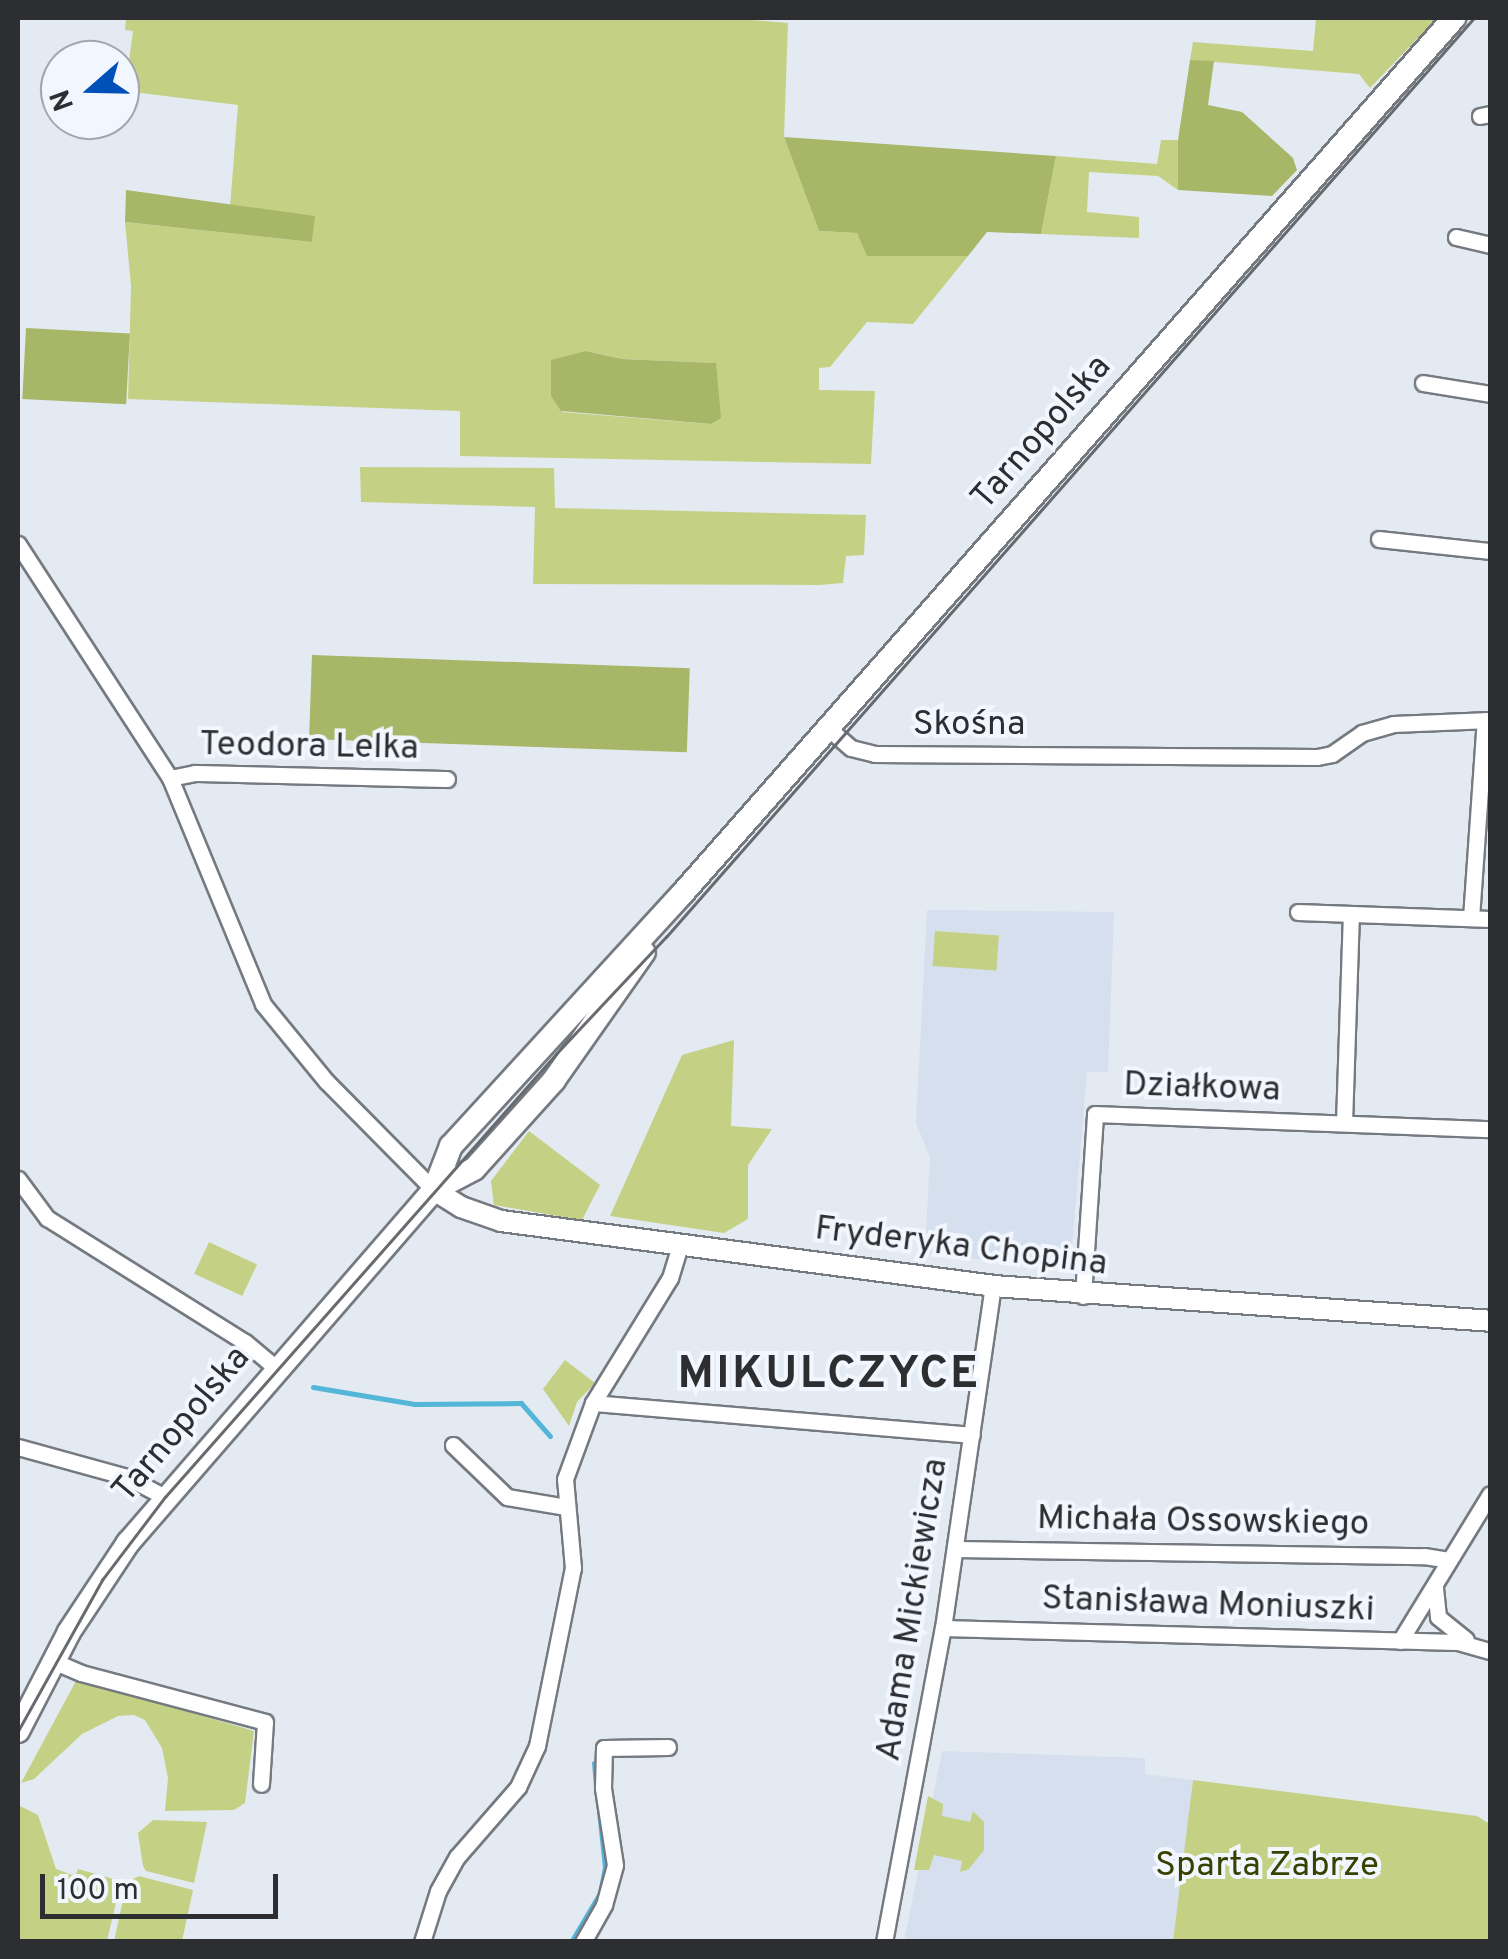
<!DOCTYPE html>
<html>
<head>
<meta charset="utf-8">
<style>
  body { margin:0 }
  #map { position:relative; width:1508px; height:1959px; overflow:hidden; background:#e4eaf2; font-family:Overpass,sans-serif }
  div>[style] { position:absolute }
  .built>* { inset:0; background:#d5dfed }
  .green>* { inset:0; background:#c4d184; transform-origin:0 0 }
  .forest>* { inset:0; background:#a8b668; transform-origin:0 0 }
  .stream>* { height:5px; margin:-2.5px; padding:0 2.5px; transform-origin:2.5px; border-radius:2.5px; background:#53b5d7 }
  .roads { filter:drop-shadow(2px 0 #757a81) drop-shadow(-2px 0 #757a81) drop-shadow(0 2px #757a81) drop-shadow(0 -2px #757a81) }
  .minor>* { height:15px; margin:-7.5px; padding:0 7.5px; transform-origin:7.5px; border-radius:7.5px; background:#fff }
  .tertiary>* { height:20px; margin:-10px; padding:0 10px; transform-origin:10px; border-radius:10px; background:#fff }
  .secondary>* { height:22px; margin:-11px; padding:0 11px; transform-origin:11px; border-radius:11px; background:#fff }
  .tram>* { height:2.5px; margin:-1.25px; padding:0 1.25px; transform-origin:1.25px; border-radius:1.25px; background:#676a6f }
  span { translate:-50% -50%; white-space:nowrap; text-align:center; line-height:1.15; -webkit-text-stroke:8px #f2f7ff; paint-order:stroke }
  .street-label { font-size:35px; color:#2c2e31 }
  .park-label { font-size:35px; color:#394002 }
  .district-label { font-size:45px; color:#2c2e31; font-weight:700; letter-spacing:2.5px }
  .frame { position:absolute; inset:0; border:20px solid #2c2e31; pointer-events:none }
  .north { position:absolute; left:40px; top:40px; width:100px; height:100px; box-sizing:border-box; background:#f2f7ff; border:2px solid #a3a7ad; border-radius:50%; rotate:250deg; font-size:28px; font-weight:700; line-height:40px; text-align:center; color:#2c2e31 }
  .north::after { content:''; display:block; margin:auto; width:35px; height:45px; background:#0050b9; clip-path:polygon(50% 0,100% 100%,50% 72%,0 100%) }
  .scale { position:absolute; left:40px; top:1874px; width:238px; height:45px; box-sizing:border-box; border:5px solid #2c2e31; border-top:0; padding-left:12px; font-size:30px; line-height:35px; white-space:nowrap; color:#2c2e31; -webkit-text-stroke:8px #f2f7ff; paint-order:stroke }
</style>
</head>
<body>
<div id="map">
  <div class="built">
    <div style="clip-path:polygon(927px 910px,1114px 912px,1108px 1072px,1087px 1072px,1070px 1270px,925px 1253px,930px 1157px,916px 1123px)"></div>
    <div style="clip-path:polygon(942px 1751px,1145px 1758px,1145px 1774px,1193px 1780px,1173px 1941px,904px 1942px)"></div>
  </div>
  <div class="green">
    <div style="clip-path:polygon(evenodd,126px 18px,728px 18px,788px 23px,784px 137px,819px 231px,857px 233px,868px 256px,968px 256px,913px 324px,867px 322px,830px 367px,819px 368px,819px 390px,875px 391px,871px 464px,460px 456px,460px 411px,128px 399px,131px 286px,125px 222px,312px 242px,314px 216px,230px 207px,238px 105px,125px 91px,133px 31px,125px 30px,126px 18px,586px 351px,622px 359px,715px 363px,711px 424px,562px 412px,586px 351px)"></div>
    <div style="clip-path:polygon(1316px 18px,1437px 18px,1370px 88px,1359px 74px,1190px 60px,1193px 42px,1313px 51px)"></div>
    <div style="clip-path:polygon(1161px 140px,1178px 140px,1178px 190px,1158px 176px,1089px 172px,1087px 212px,1139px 217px,1139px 238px,1041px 234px,1056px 156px,1157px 164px)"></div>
    <div style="clip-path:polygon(360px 467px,554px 468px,555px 508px,866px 515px,864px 555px,846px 556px,843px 583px,820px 585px,533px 584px,535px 507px,361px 502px)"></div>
    <div style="left:935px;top:931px;width:64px;height:35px;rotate:4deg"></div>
    <div style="clip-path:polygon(734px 1040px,731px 1126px,772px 1129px,748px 1165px,748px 1219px,724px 1233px,610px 1216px,682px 1055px)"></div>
    <div style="clip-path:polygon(529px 1131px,600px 1185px,582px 1220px,494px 1205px,491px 1181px)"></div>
    <div style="left:209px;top:1242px;width:53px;height:35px;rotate:25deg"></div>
    <div style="clip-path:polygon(565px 1360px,595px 1383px,577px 1402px,569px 1426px,543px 1389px)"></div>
    <div style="clip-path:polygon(77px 1679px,254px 1731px,245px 1803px,234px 1810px,165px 1811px,168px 1778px,162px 1748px,145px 1720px,134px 1715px,118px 1716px,82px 1734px,34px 1779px,21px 1783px)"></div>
    <div style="clip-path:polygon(1193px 1780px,1477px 1816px,1490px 1824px,1490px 1941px,1173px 1941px)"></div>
    <div style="clip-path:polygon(928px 1796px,943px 1804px,942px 1816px,970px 1822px,973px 1811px,984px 1822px,984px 1850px,969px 1869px,960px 1872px,962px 1861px,934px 1855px,929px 1870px,914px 1870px)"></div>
    <div style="clip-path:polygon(18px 1805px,38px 1815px,56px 1869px,75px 1876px,78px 1869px,121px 1881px,107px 1941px,18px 1941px)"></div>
    <div style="clip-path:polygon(153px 1820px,207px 1822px,194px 1883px,146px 1871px,143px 1866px,138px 1833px)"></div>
    <div style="clip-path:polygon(139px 1876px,193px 1890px,182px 1941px,114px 1941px,127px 1882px)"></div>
  </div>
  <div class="forest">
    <div style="clip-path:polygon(1190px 60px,1214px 61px,1208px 105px,1242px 112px,1293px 158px,1297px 170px,1272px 196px,1178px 190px,1178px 140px)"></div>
    <div style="clip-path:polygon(784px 137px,1056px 156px,1041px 234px,987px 232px,968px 256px,867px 256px,857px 233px,819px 231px)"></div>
    <div style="clip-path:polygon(126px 190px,315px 216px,312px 242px,125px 222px)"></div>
    <div style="left:26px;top:328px;width:104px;height:71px;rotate:3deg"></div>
    <div style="clip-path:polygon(586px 351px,622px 359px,716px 363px,721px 418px,711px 424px,561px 411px,551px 396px,551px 360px)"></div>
    <div style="left:312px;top:655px;width:378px;height:84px;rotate:2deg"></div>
  </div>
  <div class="stream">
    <div style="left:313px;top:1387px;width:103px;rotate:9.5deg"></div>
    <div style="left:415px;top:1404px;width:106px;rotate:-0.5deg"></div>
    <div style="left:521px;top:1403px;width:44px;rotate:48.7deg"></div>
    <div style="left:594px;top:1763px;width:22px;rotate:85deg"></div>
    <div style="left:571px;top:1942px;width:57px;rotate:-59.4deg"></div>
    <div style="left:600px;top:1893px;width:26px;rotate:-79deg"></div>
    <div style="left:605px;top:1867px;width:66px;rotate:-96.1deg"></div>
  </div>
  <div class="roads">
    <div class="minor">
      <div style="left:1480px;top:116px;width:10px;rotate:-11deg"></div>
      <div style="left:1456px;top:237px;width:35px;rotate:13deg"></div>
      <div style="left:1423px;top:383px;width:68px;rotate:9.3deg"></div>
      <div style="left:1379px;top:539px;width:112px;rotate:6.2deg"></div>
      <div style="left:18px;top:544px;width:279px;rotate:57deg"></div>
      <div style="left:170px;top:778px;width:244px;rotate:67.6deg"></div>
      <div style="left:263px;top:1004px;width:99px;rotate:50.7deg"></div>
      <div style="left:326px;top:1081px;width:153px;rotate:45.3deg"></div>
      <div style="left:829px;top:729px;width:29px;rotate:41deg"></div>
      <div style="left:851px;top:748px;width:25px;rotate:14deg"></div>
      <div style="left:875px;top:754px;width:442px;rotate:0.4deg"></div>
      <div style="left:1317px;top:757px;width:15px;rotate:-11deg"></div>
      <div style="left:1332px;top:754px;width:37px;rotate:-35deg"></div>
      <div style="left:1362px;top:733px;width:32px;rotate:-16deg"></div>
      <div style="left:1393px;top:724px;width:97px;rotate:-2.4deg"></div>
      <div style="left:170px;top:778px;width:25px;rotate:-11deg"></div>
      <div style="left:195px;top:773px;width:252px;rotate:1.4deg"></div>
      <div style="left:1298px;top:912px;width:192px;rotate:2.1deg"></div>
      <div style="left:1471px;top:918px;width:198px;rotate:-86deg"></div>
      <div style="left:1344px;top:1123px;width:209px;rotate:-88.1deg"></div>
      <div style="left:18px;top:1179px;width:49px;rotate:53.4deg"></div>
      <div style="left:47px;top:1218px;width:234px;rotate:32.1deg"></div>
      <div style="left:245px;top:1342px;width:40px;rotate:40deg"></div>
      <div style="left:1083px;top:1296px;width:182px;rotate:-86.2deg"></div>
      <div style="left:1095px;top:1114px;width:395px;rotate:2.2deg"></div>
      <div style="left:593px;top:1403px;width:380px;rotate:4.8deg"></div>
      <div style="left:453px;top:1445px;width:75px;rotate:43.9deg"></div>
      <div style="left:507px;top:1497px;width:60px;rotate:9.6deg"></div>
      <div style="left:18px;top:1447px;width:113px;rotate:15.4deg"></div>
      <div style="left:127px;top:1477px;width:43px;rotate:27.8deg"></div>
      <div style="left:956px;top:1549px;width:468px;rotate:0.9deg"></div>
      <div style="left:1424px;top:1556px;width:25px;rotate:9deg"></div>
      <div style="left:1435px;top:1588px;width:29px;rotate:84deg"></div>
      <div style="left:1438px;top:1617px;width:36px;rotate:39deg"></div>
      <div style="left:943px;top:1628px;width:515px;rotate:1.56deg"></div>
      <div style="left:1458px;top:1642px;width:33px;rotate:16deg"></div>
      <div style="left:1400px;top:1641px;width:172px;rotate:-58.5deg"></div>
      <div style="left:53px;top:1661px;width:30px;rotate:23deg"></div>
      <div style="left:81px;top:1673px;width:190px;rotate:14.9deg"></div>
      <div style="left:265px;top:1722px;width:62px;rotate:93.7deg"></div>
      <div style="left:422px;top:1942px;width:53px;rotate:-72.6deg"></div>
      <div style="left:438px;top:1891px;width:39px;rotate:-61deg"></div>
      <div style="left:457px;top:1857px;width:93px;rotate:-48.9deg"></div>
      <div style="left:518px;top:1787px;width:45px;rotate:-65.1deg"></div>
      <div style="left:537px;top:1746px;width:182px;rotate:-78.6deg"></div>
      <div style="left:573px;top:1568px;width:89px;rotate:-95.1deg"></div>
      <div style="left:565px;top:1479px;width:81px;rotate:-69.8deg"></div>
      <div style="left:593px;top:1403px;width:147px;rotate:-58.4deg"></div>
      <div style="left:670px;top:1278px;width:34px;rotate:-73deg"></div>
      <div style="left:583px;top:1942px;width:43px;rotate:-60.4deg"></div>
      <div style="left:604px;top:1905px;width:41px;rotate:-74.6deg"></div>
      <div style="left:615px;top:1865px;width:78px;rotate:-98.9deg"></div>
      <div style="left:603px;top:1788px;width:40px;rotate:-88.6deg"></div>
      <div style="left:604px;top:1748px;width:64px;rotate:-0.9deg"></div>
      <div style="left:884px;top:1942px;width:319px;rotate:-79.4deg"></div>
      <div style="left:943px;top:1628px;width:346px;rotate:-81.7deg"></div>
    </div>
    <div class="tertiary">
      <div style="left:434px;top:1190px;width:32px;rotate:32deg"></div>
      <div style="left:461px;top:1207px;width:42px;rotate:19.3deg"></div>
      <div style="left:501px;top:1221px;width:496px;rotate:7.5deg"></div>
      <div style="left:993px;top:1286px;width:498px;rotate:4deg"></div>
    </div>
    <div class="secondary">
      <div style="left:434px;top:1190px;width:45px;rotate:-27.7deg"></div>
      <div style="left:474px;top:1169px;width:120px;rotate:-48deg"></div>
      <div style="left:554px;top:1080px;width:156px;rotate:-54.9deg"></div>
      <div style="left:18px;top:1731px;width:111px;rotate:-62.7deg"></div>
      <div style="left:69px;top:1632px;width:107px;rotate:-56.5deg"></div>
      <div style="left:128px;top:1543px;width:467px;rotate:-49.1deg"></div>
      <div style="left:434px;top:1190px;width:47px;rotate:-68.9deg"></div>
      <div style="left:451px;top:1146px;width:342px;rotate:-47.5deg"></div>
      <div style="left:682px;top:894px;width:1168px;rotate:-48.61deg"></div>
    </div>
  </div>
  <div class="tram">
    <div style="left:18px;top:1731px;width:173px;rotate:-60.9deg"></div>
    <div style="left:102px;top:1580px;width:104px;rotate:-52.8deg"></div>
    <div style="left:165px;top:1497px;width:591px;rotate:-48.57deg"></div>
    <div style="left:556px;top:1054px;width:161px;rotate:-46.8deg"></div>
    <div style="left:666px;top:937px;width:1224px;rotate:-48.68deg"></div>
  </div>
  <div class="street-label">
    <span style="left:1042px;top:433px;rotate:-49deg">Tarnopolska</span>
    <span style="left:969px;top:725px">Skośna</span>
    <span style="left:309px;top:747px;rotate:1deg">Teodora Lelka</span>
    <span style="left:1202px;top:1088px;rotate:2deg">Działkowa</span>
    <span style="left:961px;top:1247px;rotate:7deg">Fryderyka Chopina</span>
    <span style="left:182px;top:1425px;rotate:-50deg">Tarnopolska</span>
    <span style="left:1203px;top:1522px;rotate:1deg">Michała Ossowskiego</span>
    <span style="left:1208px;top:1605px;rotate:2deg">Stanisława Moniuszki</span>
    <span style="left:913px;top:1610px;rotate:-81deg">Adama Mickiewicza</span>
  </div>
  <div class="park-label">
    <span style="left:1267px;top:1866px">Sparta Zabrze</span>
  </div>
  <div class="district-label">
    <span style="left:829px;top:1376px">MIKULCZYCE</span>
  </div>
  <div class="frame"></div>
  <div class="north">N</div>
  <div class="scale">100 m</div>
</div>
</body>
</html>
